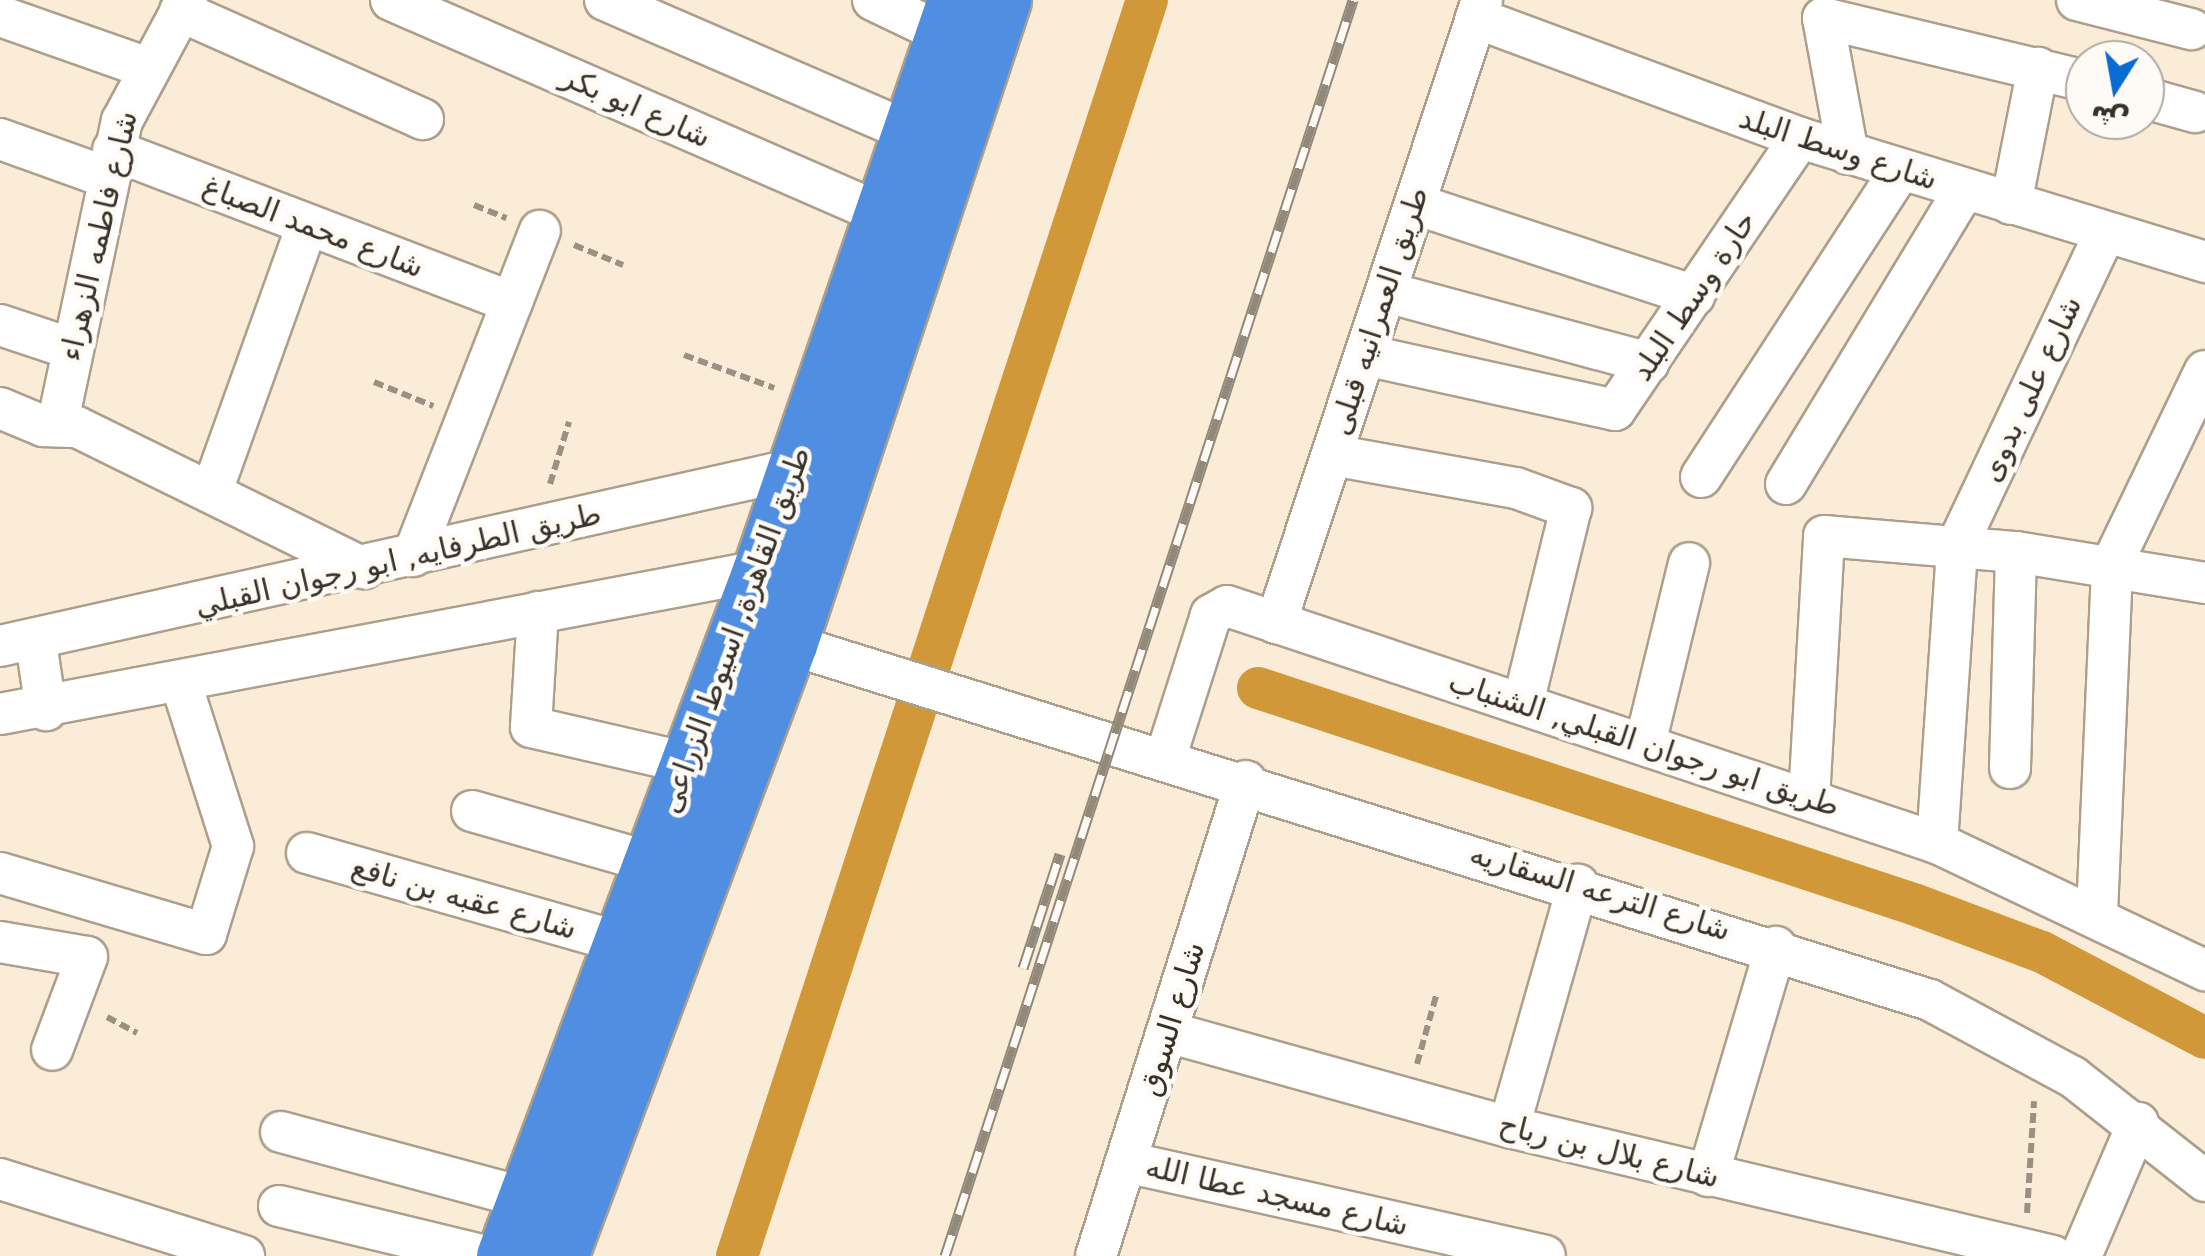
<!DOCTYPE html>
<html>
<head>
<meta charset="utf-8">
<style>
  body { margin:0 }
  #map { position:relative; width:2205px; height:1256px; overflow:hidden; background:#faecd7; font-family:"DejaVu Sans",Cairo,sans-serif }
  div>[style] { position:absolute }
  .canal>* { height:42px; margin:-21px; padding:0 21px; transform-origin:21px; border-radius:21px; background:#d09838 }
  .path>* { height:6px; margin-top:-3px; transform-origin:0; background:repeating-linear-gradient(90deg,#9b9182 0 10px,transparent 0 15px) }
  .roads { filter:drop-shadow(2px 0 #ac9f8b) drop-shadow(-2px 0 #ac9f8b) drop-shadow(0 2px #ac9f8b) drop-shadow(0 -2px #ac9f8b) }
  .minor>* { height:40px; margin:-20px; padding:0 20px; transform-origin:20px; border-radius:20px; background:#fff }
  .highway>* { height:55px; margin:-27.5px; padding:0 27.5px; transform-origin:27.5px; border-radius:27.5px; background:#4f8ee0 }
  .rail>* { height:11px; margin-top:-5.5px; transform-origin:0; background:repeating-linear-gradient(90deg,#fefbf6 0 22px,#93897b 0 44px); box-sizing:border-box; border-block:2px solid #93897b }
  span { translate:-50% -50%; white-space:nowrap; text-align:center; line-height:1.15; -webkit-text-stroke:9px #fefbf6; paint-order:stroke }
  .street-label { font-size:30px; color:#373129 }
  .north { position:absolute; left:2065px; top:40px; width:100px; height:100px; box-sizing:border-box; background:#fefbf6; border:2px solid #aeaaa4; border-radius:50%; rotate:191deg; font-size:28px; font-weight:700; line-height:40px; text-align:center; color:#373129 }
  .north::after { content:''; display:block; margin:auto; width:35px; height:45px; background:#096bd4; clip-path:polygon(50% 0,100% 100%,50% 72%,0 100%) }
</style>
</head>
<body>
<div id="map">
  <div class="canal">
    <div style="left:1258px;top:688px;width:693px;rotate:18.25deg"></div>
    <div style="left:1916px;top:905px;width:134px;rotate:20.5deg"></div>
    <div style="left:2042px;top:952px;width:184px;rotate:27.8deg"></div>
    <div style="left:737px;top:1256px;width:1321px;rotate:-71.92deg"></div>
  </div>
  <div class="path">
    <div style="left:474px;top:205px;width:35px;rotate:22deg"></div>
    <div style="left:574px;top:245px;width:53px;rotate:22.2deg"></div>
    <div style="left:684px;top:355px;width:96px;rotate:20.1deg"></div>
    <div style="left:374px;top:382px;width:64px;rotate:22.1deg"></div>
    <div style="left:550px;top:484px;width:65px;rotate:-73deg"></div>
    <div style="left:107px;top:1017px;width:34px;rotate:28deg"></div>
    <div style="left:1417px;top:1064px;width:71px;rotate:-74.4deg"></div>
    <div style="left:2027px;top:1213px;width:112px;rotate:-86.4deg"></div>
  </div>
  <div class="roads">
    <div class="minor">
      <div style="left:391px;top:0;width:536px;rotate:23.55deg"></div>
      <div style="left:605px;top:0;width:332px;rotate:23.4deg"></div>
      <div style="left:873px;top:0;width:79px;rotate:25.6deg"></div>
      <div style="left:2077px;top:0;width:118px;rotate:14.3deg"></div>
      <div style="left:180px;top:11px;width:266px;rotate:24deg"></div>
      <div style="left:0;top:16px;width:154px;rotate:19.4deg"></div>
      <div style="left:1476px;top:18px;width:346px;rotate:20.3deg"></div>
      <div style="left:1800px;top:138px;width:424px;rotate:17deg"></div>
      <div style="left:2145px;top:98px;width:52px;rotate:15.6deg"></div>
      <div style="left:0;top:139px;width:113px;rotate:19.7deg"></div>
      <div style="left:113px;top:150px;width:427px;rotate:20.9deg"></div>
      <div style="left:1848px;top:154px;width:138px;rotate:-100.4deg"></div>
      <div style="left:1823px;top:18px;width:269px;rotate:13.5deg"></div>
      <div style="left:1415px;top:204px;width:294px;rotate:18.2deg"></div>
      <div style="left:2011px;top:204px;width:139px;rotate:-78.8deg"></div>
      <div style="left:1386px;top:292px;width:272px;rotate:15.1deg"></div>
      <div style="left:0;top:325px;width:76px;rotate:18.4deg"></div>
      <div style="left:1365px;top:355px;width:256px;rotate:12.4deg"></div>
      <div style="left:1615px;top:410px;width:329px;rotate:-55.8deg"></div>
      <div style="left:0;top:408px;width:47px;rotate:22.7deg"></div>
      <div style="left:43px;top:426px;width:34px;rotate:2deg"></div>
      <div style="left:77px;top:427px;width:320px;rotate:26.2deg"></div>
      <div style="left:57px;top:426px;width:312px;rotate:-78deg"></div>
      <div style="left:122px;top:121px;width:137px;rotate:-61.8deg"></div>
      <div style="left:1332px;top:455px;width:187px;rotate:10.2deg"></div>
      <div style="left:1516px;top:488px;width:59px;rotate:20deg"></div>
      <div style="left:1571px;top:508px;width:202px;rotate:103.8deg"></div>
      <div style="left:1701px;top:477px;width:366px;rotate:-57deg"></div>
      <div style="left:1786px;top:484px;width:344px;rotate:-58.8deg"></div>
      <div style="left:212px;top:491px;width:282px;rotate:-70.3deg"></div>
      <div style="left:413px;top:556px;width:349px;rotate:-68.7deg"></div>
      <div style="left:538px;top:612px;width:115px;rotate:93.5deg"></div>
      <div style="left:531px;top:727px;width:161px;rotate:12.9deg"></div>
      <div style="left:1276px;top:623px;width:656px;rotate:-71.7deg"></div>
      <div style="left:36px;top:642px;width:69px;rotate:81.6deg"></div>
      <div style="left:789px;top:644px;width:1195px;rotate:17.33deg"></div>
      <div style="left:1930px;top:1000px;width:162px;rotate:28.3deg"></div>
      <div style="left:2073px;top:1077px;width:168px;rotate:38.2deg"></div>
      <div style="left:0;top:646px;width:814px;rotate:-12.55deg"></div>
      <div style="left:0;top:714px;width:773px;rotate:-10.66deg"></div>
      <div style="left:1645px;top:744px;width:186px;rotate:-76.3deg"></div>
      <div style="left:1166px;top:756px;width:148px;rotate:-72.3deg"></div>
      <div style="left:1211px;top:615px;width:18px;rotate:-29deg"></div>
      <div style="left:1227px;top:606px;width:749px;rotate:18.46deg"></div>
      <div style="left:1937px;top:843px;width:297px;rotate:25.4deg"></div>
      <div style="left:2010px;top:768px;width:216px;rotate:-88.4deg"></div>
      <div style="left:1809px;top:799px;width:263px;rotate:-86.7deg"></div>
      <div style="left:1824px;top:536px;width:193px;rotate:4.8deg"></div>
      <div style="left:2016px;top:552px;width:192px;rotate:9.3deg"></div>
      <div style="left:472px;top:811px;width:185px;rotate:16deg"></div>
      <div style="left:1937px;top:843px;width:298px;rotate:-86.1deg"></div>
      <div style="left:1957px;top:546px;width:346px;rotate:-64.7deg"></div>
      <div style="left:307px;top:853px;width:325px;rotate:15.9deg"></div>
      <div style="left:0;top:873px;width:215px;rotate:16.5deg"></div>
      <div style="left:206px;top:934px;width:92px;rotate:-72.9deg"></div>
      <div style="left:233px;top:846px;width:171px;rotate:-107.7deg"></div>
      <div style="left:2097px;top:913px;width:349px;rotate:-87.5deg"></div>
      <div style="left:2112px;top:564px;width:214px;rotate:-64.3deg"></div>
      <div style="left:0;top:942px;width:88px;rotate:9.8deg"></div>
      <div style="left:87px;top:957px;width:99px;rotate:110.6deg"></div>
      <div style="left:1168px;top:1032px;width:354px;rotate:15.6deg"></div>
      <div style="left:1509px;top:1127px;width:559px;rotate:13.34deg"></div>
      <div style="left:1509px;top:1127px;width:252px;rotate:-74.1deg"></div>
      <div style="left:281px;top:1132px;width:254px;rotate:15.1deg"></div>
      <div style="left:1126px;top:1162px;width:429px;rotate:12.6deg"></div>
      <div style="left:1708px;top:1176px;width:239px;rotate:-73.5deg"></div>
      <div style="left:0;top:1179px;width:256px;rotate:17.5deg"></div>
      <div style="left:279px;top:1206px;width:213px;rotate:13.6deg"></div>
      <div style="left:1096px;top:1256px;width:498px;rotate:-72.5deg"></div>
      <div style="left:2081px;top:1256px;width:145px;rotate:-66.8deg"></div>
    </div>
    <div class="highway">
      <div style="left:504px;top:1256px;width:731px;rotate:-69.51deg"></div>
      <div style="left:760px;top:571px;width:603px;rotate:-71.14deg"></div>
      <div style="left:560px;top:1256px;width:653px;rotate:-69.49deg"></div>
      <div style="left:789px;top:644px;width:679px;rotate:-71.62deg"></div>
    </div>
  </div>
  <div class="rail">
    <div style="left:1023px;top:968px;width:120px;rotate:-72deg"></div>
    <div style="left:945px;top:1256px;width:1321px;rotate:-72deg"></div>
  </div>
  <div class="street-label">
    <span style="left:636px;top:107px;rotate:24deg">شارع ابو بكر</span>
    <span style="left:1838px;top:149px;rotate:18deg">شارع وسط البلد</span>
    <span style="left:313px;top:227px;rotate:21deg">شارع محمد الصباغ</span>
    <span style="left:99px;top:236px;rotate:-77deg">شارع فاطمه الزهراء</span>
    <span style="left:1694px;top:296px;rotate:-56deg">حارة وسط البلد</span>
    <span style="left:1379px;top:311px;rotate:-72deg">طريق العمرانيه قبلى</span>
    <span style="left:2031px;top:389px;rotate:-65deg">شارع على بدوى</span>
    <span style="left:398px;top:560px;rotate:-13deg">طريق الطرفايه, ابو رجوان القبلي</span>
    <span style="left:735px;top:630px;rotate:-70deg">طريق القاهرة, اسيوط الزراعى</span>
    <span style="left:1644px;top:744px;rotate:18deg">طريق ابو رجوان القبلي, الشنباب</span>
    <span style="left:1600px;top:892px;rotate:17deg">شارع الترعه السقاريه</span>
    <span style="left:464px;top:898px;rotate:16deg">شارع عقبه بن نافع</span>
    <span style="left:1172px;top:1019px;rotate:-73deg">شارع السوق</span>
    <span style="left:1609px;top:1151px;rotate:14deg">شارع بلال بن رباح</span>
    <span style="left:1277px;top:1196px;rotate:13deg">شارع مسجد عطا الله</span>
  </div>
  <div class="north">ش</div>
</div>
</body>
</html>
